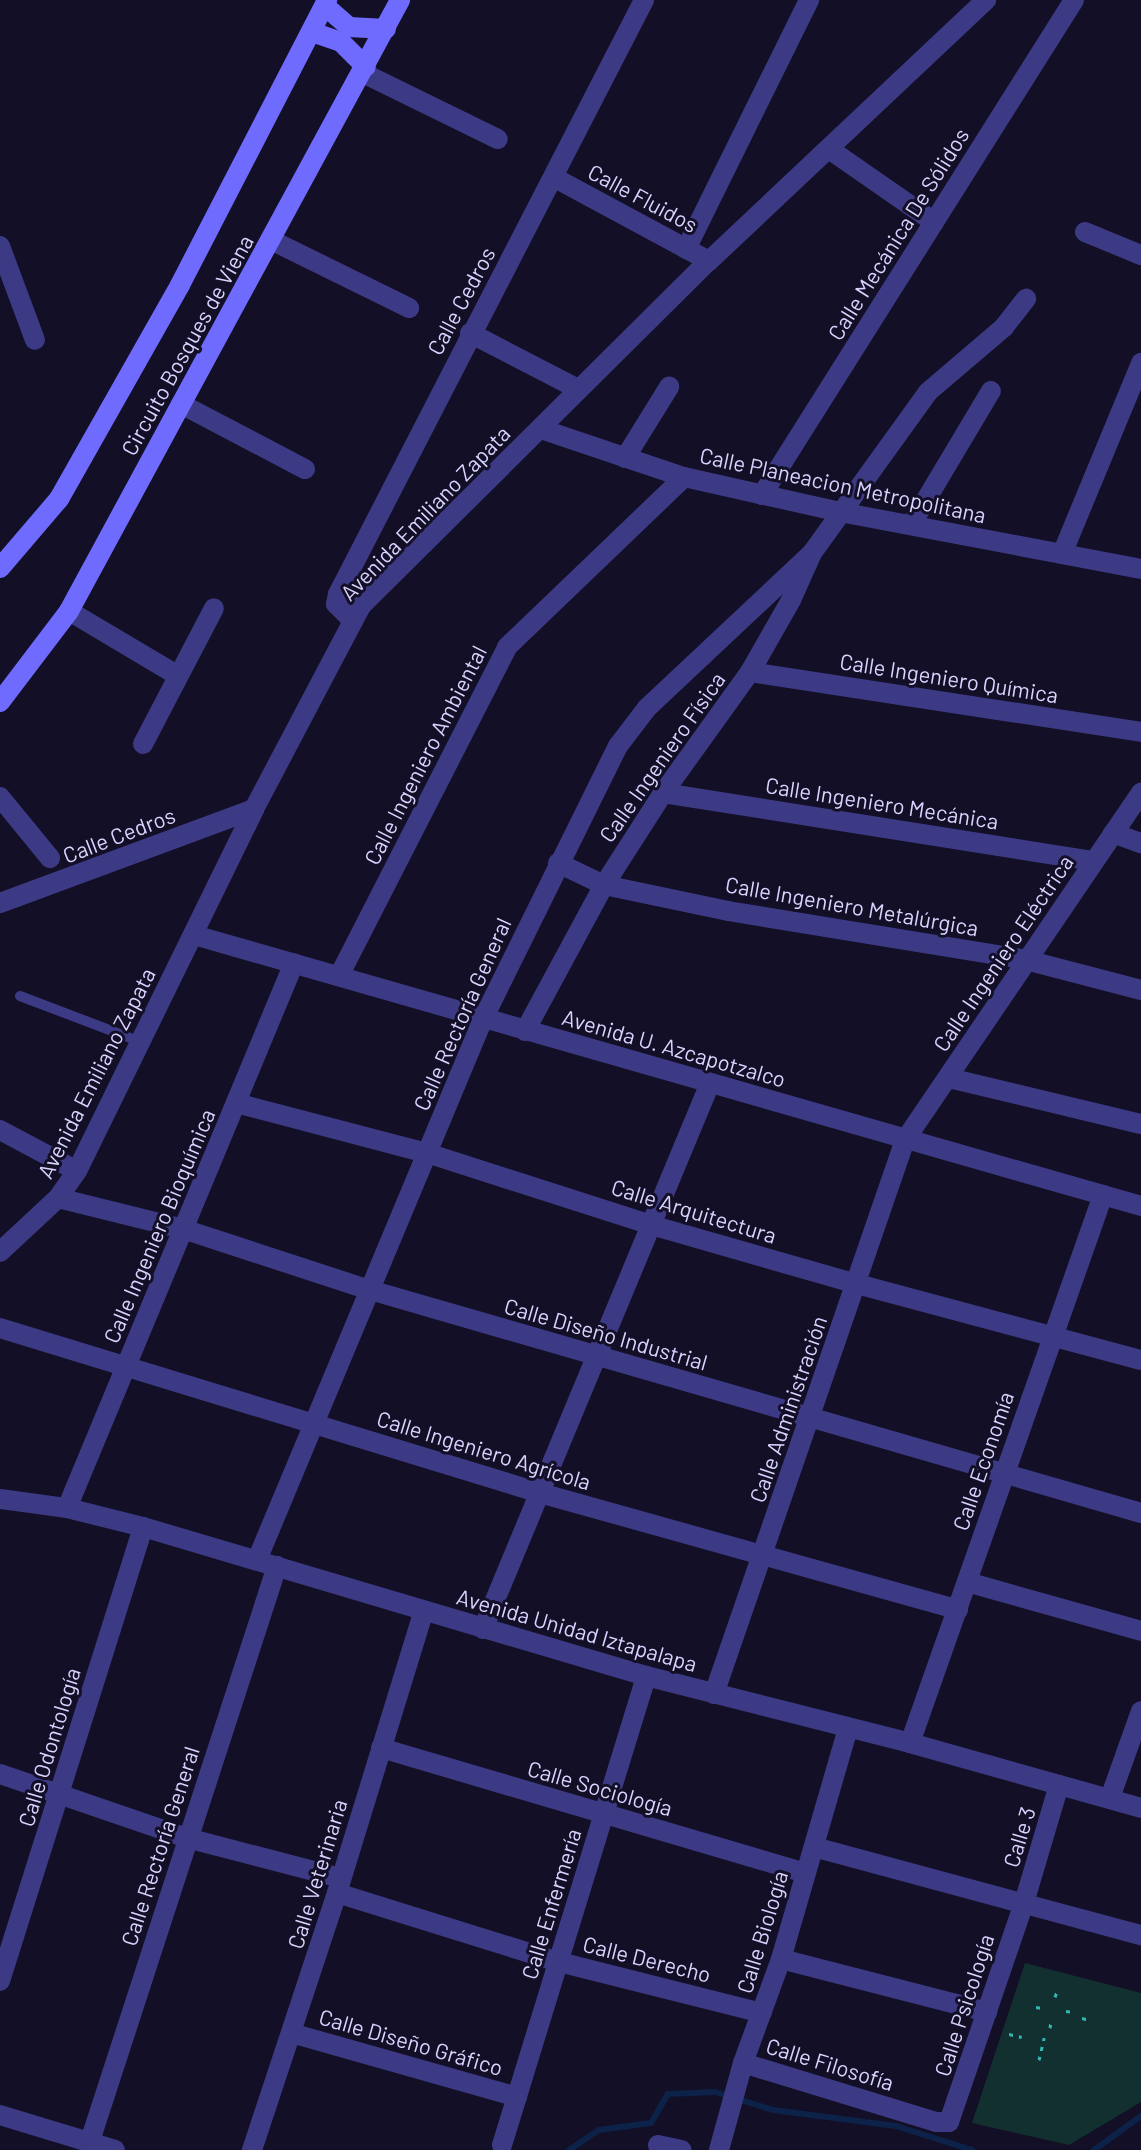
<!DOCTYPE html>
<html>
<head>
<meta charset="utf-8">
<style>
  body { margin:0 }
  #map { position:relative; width:1141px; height:2150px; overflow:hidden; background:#130f26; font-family:Barlow,sans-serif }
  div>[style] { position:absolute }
  .green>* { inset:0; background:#12302f }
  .stream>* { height:6px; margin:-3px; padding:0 3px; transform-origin:3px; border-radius:3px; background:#0c2248 }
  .path>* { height:3px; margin-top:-1.5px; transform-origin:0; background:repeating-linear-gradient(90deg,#2fb8b0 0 4px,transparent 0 10px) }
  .service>* { height:10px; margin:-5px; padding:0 5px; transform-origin:5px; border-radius:5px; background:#3d3a85 }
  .minor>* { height:20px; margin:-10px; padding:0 10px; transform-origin:10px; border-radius:10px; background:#3d3a85 }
  .tertiary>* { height:20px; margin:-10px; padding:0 10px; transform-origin:10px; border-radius:10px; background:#3d3a85 }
  .secondary>* { height:20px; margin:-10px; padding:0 10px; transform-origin:10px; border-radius:10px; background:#6f6bff }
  span { translate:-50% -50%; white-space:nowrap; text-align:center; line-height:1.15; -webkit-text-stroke:6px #130f26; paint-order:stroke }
  .street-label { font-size:22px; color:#d9d4ff }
</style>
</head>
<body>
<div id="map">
  <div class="green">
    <div style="clip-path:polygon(1025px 1963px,1141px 1993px,1141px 2102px,1069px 2145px,972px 2123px)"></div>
  </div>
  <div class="stream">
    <div style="left:569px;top:2150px;width:36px;rotate:-34deg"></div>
    <div style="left:599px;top:2130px;width:52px;rotate:-7.7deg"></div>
    <div style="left:651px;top:2123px;width:34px;rotate:-60deg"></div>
    <div style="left:668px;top:2094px;width:47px;rotate:-2.4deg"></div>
    <div style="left:715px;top:2092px;width:61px;rotate:17.2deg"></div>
    <div style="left:773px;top:2110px;width:124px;rotate:7.4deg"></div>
    <div style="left:896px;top:2126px;width:80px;rotate:17.5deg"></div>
    <div style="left:1094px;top:2150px;width:58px;rotate:-35.9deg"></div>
  </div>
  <div class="path">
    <div style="left:1055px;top:1997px;width:6px;rotate:-72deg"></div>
    <div style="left:1036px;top:2007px;width:6px;rotate:9deg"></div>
    <div style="left:1066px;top:2011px;width:8px;rotate:7deg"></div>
    <div style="left:1082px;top:2018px;width:8px;rotate:14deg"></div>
    <div style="left:1050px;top:2028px;width:7px;rotate:-82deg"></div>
    <div style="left:1009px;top:2034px;width:13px;rotate:13deg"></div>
    <div style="left:1039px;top:2060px;width:23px;rotate:-77deg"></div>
  </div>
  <div class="service">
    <div style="left:20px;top:996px;width:129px;rotate:20.8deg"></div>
  </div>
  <div class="minor">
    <div style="left:363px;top:73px;width:150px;rotate:26.1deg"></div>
    <div style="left:829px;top:149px;width:128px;rotate:34.8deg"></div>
    <div style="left:555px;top:178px;width:175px;rotate:28.3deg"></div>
    <div style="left:1085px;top:232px;width:61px;rotate:22.3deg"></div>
    <div style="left:271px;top:240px;width:154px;rotate:26.2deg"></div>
    <div style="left:0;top:246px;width:100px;rotate:69.6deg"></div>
    <div style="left:686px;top:249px;width:278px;rotate:-63.7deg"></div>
    <div style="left:470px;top:333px;width:122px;rotate:27.4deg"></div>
    <div style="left:181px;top:404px;width:140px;rotate:27.7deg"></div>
    <div style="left:541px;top:429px;width:151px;rotate:18.6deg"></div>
    <div style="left:684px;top:477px;width:160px;rotate:12.6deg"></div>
    <div style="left:840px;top:512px;width:306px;rotate:10.7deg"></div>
    <div style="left:625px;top:458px;width:84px;rotate:-58.2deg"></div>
    <div style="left:762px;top:495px;width:585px;rotate:-57.78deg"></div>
    <div style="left:911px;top:525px;width:156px;rotate:-59.2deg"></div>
    <div style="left:1062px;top:554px;width:207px;rotate:-67.5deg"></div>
    <div style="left:69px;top:611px;width:126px;rotate:30.7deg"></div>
    <div style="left:353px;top:621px;width:24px;rotate:-135deg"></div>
    <div style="left:336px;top:604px;width:10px;rotate:-79deg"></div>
    <div style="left:338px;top:594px;width:668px;rotate:-62.74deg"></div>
    <div style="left:750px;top:672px;width:396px;rotate:8.7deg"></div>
    <div style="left:143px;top:744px;width:153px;rotate:-62.4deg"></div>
    <div style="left:663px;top:793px;width:436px;rotate:9deg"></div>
    <div style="left:0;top:797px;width:79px;rotate:50.7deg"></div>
    <div style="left:1113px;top:833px;width:30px;rotate:20deg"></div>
    <div style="left:558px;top:863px;width:51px;rotate:25.6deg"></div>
    <div style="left:604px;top:885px;width:127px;rotate:11.8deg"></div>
    <div style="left:728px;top:911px;width:302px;rotate:9.3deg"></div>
    <div style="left:1026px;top:960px;width:119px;rotate:14.6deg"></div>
    <div style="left:0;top:903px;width:271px;rotate:-20.3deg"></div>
    <div style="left:339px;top:976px;width:369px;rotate:-62.9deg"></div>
    <div style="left:507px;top:647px;width:245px;rotate:-43.8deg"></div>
    <div style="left:525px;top:1031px;width:166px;rotate:-61.6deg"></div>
    <div style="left:604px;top:885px;width:109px;rotate:-57.3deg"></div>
    <div style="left:663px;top:793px;width:149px;rotate:-54.3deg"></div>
    <div style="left:750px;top:672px;width:83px;rotate:-60.3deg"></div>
    <div style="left:791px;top:600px;width:51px;rotate:-65.9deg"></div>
    <div style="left:812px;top:553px;width:198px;rotate:-54.2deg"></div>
    <div style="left:928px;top:392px;width:100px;rotate:-40.5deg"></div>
    <div style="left:1004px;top:327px;width:36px;rotate:-52deg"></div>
    <div style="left:949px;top:1078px;width:197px;rotate:13.5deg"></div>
    <div style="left:236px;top:1103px;width:197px;rotate:14.7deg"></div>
    <div style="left:427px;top:1153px;width:235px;rotate:17.8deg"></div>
    <div style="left:651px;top:1225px;width:214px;rotate:16deg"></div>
    <div style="left:857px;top:1284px;width:294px;rotate:15deg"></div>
    <div style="left:0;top:1130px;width:87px;rotate:28deg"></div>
    <div style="left:58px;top:1198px;width:129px;rotate:13.9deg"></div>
    <div style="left:183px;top:1229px;width:197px;rotate:18.1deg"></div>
    <div style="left:370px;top:1290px;width:803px;rotate:16.13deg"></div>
    <div style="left:0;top:1328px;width:565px;rotate:16.99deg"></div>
    <div style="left:540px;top:1493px;width:434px;rotate:15.6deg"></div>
    <div style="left:0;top:1499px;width:68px;rotate:7.7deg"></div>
    <div style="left:67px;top:1508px;width:78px;rotate:14deg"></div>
    <div style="left:143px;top:1527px;width:525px;rotate:16.5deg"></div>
    <div style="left:646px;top:1676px;width:272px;rotate:14.2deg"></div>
    <div style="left:910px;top:1743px;width:240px;rotate:15.7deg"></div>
    <div style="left:67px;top:1508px;width:590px;rotate:-67.39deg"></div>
    <div style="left:257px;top:1560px;width:586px;rotate:-67.33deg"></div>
    <div style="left:483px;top:1019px;width:305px;rotate:-63.7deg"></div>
    <div style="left:618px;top:746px;width:48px;rotate:-52.7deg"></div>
    <div style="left:647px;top:708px;width:226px;rotate:-43.2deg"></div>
    <div style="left:967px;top:1582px;width:181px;rotate:15.7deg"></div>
    <div style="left:483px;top:1629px;width:591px;rotate:-67.42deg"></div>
    <div style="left:714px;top:1694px;width:586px;rotate:-70.98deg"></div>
    <div style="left:905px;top:1140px;width:420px;rotate:-55.8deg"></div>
    <div style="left:910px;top:1743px;width:581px;rotate:-70.6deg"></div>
    <div style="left:381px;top:1748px;width:442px;rotate:16.4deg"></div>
    <div style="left:0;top:1774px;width:198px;rotate:18.9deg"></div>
    <div style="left:187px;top:1838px;width:159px;rotate:14.6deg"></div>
    <div style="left:1110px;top:1798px;width:92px;rotate:-70.4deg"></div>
    <div style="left:814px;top:1847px;width:339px;rotate:15.1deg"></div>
    <div style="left:337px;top:1893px;width:232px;rotate:17.3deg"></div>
    <div style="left:559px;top:1962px;width:209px;rotate:14.1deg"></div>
    <div style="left:781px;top:1959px;width:213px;rotate:14.4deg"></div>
    <div style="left:0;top:1981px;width:476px;rotate:-72.5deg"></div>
    <div style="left:291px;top:2033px;width:235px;rotate:15.8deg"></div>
    <div style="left:743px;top:2063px;width:202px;rotate:17deg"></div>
    <div style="left:936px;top:2122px;width:13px"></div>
    <div style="left:949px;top:2122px;width:231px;rotate:-71.1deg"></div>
    <div style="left:1024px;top:1903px;width:123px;rotate:-73.5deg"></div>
    <div style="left:0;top:2115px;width:120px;rotate:16.9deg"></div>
    <div style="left:90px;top:2141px;width:605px;rotate:-71.98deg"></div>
    <div style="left:502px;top:2145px;width:491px;rotate:-72.9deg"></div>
    <div style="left:658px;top:2145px;width:24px;rotate:12deg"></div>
    <div style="left:252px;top:2150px;width:271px;rotate:-71.7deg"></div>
    <div style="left:337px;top:1893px;width:295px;rotate:-72.9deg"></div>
    <div style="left:719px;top:2150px;width:90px;rotate:-74.6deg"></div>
    <div style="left:743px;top:2063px;width:111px;rotate:-69.9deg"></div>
    <div style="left:781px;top:1959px;width:241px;rotate:-73.8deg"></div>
  </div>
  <div class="tertiary">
    <div style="left:194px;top:935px;width:985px;rotate:15.97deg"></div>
    <div style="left:0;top:1252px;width:79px;rotate:-43deg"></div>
    <div style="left:58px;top:1198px;width:33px;rotate:-55deg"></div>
    <div style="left:77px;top:1171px;width:403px;rotate:-63.9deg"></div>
    <div style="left:254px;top:809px;width:229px;rotate:-62.2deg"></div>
    <div style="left:361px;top:606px;width:490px;rotate:-44.8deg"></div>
    <div style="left:709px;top:261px;width:381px;rotate:-43.3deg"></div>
  </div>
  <div class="secondary">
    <div style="left:325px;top:6px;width:32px;rotate:41deg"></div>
    <div style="left:349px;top:27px;width:37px;rotate:3deg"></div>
    <div style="left:312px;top:32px;width:31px;rotate:19deg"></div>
    <div style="left:341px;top:42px;width:35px;rotate:45deg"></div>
    <div style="left:0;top:568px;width:91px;rotate:-49.5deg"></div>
    <div style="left:59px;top:499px;width:246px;rotate:-60.5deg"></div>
    <div style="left:180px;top:285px;width:321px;rotate:-62.7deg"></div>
    <div style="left:0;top:702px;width:114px;rotate:-52.8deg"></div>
    <div style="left:69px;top:611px;width:695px;rotate:-61.55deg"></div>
  </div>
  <div class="street-label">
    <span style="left:643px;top:198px;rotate:28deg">Calle Fluidos</span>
    <span style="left:898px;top:234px;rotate:-58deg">Calle Mecánica De Sólidos</span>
    <span style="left:461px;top:301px;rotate:-62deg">Calle Cedros</span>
    <span style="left:187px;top:345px;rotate:-61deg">Circuito Bosques de Viena</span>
    <span style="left:843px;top:485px;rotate:12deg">Calle Planeacion Metropolitana</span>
    <span style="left:425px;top:513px;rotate:-46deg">Avenida Emiliano Zapata</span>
    <span style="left:949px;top:678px;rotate:9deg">Calle Ingeniero Química</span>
    <span style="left:425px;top:755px;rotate:-63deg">Calle Ingeniero Ambiental</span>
    <span style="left:662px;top:757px;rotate:-55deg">Calle Ingeniero Física</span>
    <span style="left:882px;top:803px;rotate:9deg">Calle Ingeniero Mecánica</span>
    <span style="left:119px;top:835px;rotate:-21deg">Calle Cedros</span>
    <span style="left:852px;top:906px;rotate:10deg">Calle Ingeniero Metalúrgica</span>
    <span style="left:1003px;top:953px;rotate:-56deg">Calle Ingeniero Eléctrica</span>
    <span style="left:462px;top:1014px;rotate:-66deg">Calle Rectoría General</span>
    <span style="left:674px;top:1048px;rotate:16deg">Avenida U. Azcapotzalco</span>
    <span style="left:96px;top:1073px;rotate:-63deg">Avenida Emiliano Zapata</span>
    <span style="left:694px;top:1211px;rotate:17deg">Calle Arquitectura</span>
    <span style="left:159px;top:1226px;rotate:-67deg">Calle Ingeniero Bioquímica</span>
    <span style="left:606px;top:1334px;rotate:16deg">Calle Diseño Industrial</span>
    <span style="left:788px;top:1409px;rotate:-71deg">Calle Administración</span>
    <span style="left:484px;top:1450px;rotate:17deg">Calle Ingeniero Agrícola</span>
    <span style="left:983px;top:1461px;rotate:-71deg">Calle Economía</span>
    <span style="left:577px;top:1630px;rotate:16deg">Avenida Unidad Iztapalapa</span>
    <span style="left:49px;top:1747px;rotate:-73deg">Calle Odontología</span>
    <span style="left:600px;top:1788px;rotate:16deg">Calle Sociología</span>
    <span style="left:1019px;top:1837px;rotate:-73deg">Calle 3</span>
    <span style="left:160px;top:1846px;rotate:-72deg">Calle Rectoría General</span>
    <span style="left:317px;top:1874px;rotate:-73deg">Calle Veterinaria</span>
    <span style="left:551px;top:1904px;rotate:-73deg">Calle Enfermería</span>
    <span style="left:762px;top:1932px;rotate:-73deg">Calle Biología</span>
    <span style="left:647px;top:1959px;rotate:14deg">Calle Derecho</span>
    <span style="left:964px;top:2005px;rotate:-72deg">Calle Psicología</span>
    <span style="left:411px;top:2042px;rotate:16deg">Calle Diseño Gráfico</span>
    <span style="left:830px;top:2064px;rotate:17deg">Calle Filosofía</span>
  </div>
</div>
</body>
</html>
